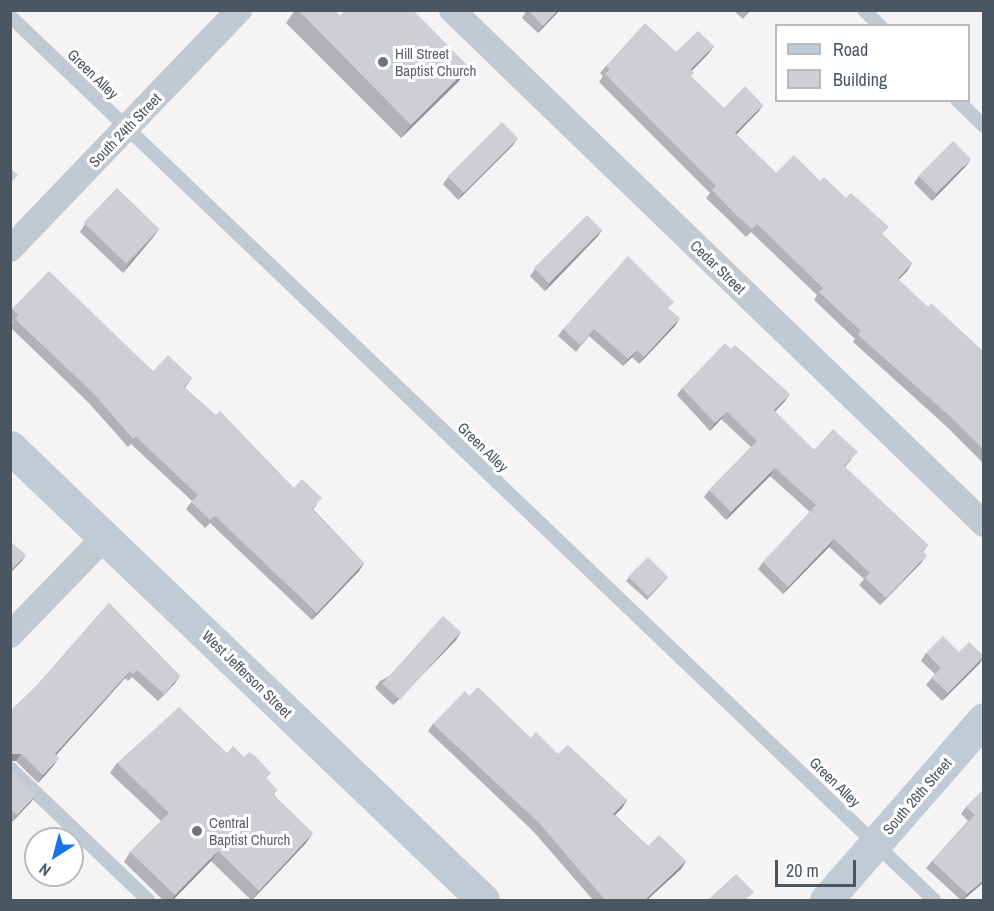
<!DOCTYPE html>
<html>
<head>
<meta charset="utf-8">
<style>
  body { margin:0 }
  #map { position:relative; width:994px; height:911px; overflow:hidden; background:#f5f3f3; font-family:"Archivo Narrow",sans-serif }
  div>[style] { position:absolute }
  .lane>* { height:14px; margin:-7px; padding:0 7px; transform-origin:7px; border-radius:7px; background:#c1cad2 }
  .street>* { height:26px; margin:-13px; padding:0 13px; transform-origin:13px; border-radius:13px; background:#c1cad2 }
  .secondary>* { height:33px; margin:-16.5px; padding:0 16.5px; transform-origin:16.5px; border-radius:16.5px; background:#c1cbd6 }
  .wall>* { inset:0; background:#b0b2b7 }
  .shaded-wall>* { inset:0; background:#909195 }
  .building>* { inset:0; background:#cdcfd5; transform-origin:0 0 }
  .dots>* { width:16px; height:16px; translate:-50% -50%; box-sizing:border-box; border:3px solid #fff; border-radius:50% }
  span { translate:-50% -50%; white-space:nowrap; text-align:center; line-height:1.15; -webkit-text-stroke:6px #fff; paint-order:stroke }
  .worship-label { font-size:15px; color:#5b616d }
  .left { translate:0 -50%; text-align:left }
  .street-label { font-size:15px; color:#4a5661 }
  .frame { position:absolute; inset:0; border:12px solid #4a5661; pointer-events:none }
  .legend { position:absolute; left:775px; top:24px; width:195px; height:78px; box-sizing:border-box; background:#fff; border:2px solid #b7bbc0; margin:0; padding:8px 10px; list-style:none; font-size:18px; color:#4a5661 }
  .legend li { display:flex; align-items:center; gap:12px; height:30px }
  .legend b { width:30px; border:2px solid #b7bbc0 }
  .north { position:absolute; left:24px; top:827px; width:60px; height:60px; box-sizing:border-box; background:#fff; border:2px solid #b7bbc0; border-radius:50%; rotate:216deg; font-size:16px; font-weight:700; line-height:24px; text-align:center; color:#4a5661 }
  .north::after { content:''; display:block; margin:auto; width:21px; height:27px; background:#1a73e8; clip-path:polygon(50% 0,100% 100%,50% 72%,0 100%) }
  .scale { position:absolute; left:775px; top:860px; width:81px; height:27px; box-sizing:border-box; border:3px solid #4a5661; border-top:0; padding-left:8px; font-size:18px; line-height:21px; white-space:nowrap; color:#4a5661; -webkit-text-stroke:4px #fff; paint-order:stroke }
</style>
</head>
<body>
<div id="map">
  <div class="lane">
    <div style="left:864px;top:10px;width:23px;rotate:45deg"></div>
    <div style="left:10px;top:16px;width:1279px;rotate:43.73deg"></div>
    <div style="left:957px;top:100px;width:37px;rotate:44deg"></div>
    <div style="left:10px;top:768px;width:191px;rotate:43.7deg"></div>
  </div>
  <div class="street">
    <div style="left:452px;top:10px;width:740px;rotate:44.01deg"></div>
    <div style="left:10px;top:249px;width:331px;rotate:-46.2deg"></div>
    <div style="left:10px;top:635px;width:135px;rotate:-45.9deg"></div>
  </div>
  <div class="secondary">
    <div style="left:10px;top:447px;width:655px;rotate:43.76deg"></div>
    <div style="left:826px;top:900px;width:240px;rotate:-48.9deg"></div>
  </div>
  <div class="wall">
    <div style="clip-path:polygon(295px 10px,335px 10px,340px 16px,469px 67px,459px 81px,401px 138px,286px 23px)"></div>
    <div style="clip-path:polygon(527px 10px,560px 10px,538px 33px,522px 18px)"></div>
    <div style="clip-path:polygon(733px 10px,751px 10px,743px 19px)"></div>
    <div style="clip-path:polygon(714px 46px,708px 54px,692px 70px,691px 77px,724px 108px,763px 105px,758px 112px,736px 134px,776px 173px,820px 181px,883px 235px,912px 263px,907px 271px,898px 280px,928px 307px,984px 352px,984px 464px,946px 426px,853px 342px,855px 339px,814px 300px,817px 295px,751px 232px,746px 237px,731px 222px,706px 198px,710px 193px,599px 82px,603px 76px,600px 73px,606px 66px)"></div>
    <div style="clip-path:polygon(513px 145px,458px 200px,443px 184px,448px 177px)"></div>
    <div style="clip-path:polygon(966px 166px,932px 201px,914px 183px,919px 176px)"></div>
    <div style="clip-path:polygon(85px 224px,159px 229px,154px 236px,123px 273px,80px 232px)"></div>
    <div style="clip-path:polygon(602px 230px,597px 237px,545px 291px,530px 276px,535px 269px)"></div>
    <div style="clip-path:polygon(12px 309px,153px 371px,192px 378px,185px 388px,294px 488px,317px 505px,313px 509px,364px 563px,359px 571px,312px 620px,210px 523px,205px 528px,186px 509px,192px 501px,131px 444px,128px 447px,88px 402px,10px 327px,13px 322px,10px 320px,10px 311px)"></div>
    <div style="clip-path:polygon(669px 309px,675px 326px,639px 364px,632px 357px,623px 366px,589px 336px,576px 352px,558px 336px,563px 329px)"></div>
    <div style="clip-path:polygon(682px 388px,785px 401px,775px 412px,814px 450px,852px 459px,845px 467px,928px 545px,923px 552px,921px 563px,880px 605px,859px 585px,864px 579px,829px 547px,783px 594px,758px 569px,763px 562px,810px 512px,770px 476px,726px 520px,704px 497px,709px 490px,751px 447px,721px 419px,710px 431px,677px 395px)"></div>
    <div style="clip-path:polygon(629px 577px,668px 577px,647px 600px,626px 581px)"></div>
    <div style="clip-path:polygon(109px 603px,180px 676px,175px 683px,158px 701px,132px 677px,128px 681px,125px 678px,56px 755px,54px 765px,38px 783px,16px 761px,39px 683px)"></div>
    <div style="clip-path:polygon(456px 640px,393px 705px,375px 688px,380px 681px)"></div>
    <div style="clip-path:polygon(959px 652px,984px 657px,979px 664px,942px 701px,926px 685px,935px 674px,921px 661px,926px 653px)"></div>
    <div style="clip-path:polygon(469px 696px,531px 738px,558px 754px,627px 800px,622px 808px,615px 815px,648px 846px,686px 861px,681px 869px,647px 900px,593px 900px,533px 831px,428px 731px,433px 724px)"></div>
    <div style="clip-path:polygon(227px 753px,267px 779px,277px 790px,274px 794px,306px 843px,252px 900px,251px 900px,211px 861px,173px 900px,163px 900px,124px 862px,130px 852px,161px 821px,110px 773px,117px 763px)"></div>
    <div style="clip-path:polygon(10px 769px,31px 802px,12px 822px,10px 821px)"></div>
    <div style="clip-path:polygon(984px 789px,984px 882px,963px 900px,961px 900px,926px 868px,932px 861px,968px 821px,961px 814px,966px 807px)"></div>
  </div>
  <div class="shaded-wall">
    <div style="clip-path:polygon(558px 10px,560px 10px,538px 33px,543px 26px)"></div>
    <div style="clip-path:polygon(714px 46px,708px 54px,686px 77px,691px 69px)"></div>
    <div style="clip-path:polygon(469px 67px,459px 81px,401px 138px,411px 125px)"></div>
    <div style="clip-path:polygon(763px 105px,758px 112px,730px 141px,735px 133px)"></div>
    <div style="clip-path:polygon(518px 138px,513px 145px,458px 200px,463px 193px)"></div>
    <div style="clip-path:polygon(971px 159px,966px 166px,932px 201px,937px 194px)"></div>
    <div style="clip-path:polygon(159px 229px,154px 236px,123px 273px,128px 265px)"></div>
    <div style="clip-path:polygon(602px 230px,597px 237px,545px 291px,550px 283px)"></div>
    <div style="clip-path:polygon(912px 263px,907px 271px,892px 287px,898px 279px)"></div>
    <div style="clip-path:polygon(680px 318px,675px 326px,639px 364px,644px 357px)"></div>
    <div style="clip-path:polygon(637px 350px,632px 357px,623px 366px,628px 359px)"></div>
    <div style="clip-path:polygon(790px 394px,785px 401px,768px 418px,774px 410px)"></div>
    <div style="clip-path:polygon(727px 412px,721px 419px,710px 431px,715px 423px)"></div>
    <div style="clip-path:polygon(775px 468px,770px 476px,726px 520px,731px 512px)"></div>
    <div style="clip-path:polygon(834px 539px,829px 547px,783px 594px,788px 587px)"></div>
    <div style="clip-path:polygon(26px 555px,21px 562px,10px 573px,10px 571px)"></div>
    <div style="clip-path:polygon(927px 555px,921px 563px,880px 605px,886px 598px)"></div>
    <div style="clip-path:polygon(364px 563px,359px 571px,312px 620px,317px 613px)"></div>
    <div style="clip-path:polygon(461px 632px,456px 640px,393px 705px,398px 698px)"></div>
    <div style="clip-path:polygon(984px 657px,979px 664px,942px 701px,948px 693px)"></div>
    <div style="clip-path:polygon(130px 671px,125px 678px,50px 762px,55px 754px)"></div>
    <div style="clip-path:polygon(180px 676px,175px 683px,158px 701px,164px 694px)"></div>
    <div style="clip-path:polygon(10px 754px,21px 754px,16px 761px,10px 761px)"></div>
    <div style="clip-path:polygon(59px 758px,54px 765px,38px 783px,43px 775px)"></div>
    <div style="clip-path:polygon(36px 795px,31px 802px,12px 822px,17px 815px)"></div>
    <div style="clip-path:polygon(627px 800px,622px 808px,608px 822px,613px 814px)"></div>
    <div style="clip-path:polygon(313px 833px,306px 843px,252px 900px,259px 891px)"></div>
    <div style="clip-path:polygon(218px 851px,211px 861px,173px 900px,171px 900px,175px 895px)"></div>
    <div style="clip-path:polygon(686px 861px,681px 869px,647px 900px,645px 900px)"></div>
    <div style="clip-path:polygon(984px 880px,984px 882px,963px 900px,967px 894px)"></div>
  </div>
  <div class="building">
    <div style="clip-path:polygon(298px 10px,335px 10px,340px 16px,345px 10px,413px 10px,469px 67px,411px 125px)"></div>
    <div style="clip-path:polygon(528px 10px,558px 10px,543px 26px)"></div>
    <div style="clip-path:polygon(645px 23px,676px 52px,698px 31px,714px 46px,691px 69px,694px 73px,691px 76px,724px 108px,745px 86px,763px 105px,735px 133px,776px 173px,794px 155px,820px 181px,824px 177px,846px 198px,851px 193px,889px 227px,882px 234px,912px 263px,898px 279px,928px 307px,931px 303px,984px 352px,984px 450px,952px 418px,858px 335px,861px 331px,819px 292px,823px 288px,757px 224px,752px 229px,736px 215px,712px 190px,716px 186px,605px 74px,610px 69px,606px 66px)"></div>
    <div style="left:502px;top:122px;width:23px;height:77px;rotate:45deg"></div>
    <div style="left:953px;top:141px;width:25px;height:49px;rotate:45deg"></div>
    <div style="clip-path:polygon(10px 168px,18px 175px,10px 183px)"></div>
    <div style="left:117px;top:188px;width:59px;height:48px;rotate:44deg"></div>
    <div style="left:587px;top:215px;width:21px;height:75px;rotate:45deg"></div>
    <div style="clip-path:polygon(628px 256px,674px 302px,668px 308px,680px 318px,644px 357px,637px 350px,628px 359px,594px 329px,580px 345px,563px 329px)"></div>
    <div style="clip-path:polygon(49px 271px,153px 371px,168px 355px,192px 378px,184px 387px,216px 415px,220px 411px,294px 488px,302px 479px,322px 498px,312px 509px,364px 563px,317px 613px,215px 516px,210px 520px,191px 502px,198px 495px,136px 437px,133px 439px,94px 394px,15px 319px,18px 315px,12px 309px)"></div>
    <div style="clip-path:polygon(725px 343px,731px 349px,735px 345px,790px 394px,774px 410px,814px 450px,833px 429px,858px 452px,844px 466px,928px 545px,922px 551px,927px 555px,886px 598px,865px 578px,870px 573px,834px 539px,788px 587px,763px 562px,816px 505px,775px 468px,731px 512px,709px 490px,757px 441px,727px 412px,715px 423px,682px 388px)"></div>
    <div style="clip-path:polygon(10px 541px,26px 555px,10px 571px)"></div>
    <div style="left:648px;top:557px;width:28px;height:28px;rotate:45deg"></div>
    <div style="clip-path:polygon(109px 603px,180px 676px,164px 694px,137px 670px,133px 674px,130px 671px,55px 754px,59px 758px,43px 775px,21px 754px,10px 754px,10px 711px,39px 683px)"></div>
    <div style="left:443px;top:616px;width:24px;height:91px;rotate:42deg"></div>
    <div style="clip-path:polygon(943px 636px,959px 652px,969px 642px,984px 656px,948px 693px,932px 678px,941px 668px,926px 653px)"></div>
    <div style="clip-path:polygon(478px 687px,531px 738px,536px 732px,558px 754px,568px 745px,627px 800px,613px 814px,648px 846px,659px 835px,686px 861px,645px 900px,605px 900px,539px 823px,433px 724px,465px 691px,469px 696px)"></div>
    <div style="clip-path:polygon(179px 707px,227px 753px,233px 746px,244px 757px,249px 752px,255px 756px,271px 773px,266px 778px,277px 790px,273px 794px,313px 833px,259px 891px,218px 851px,175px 895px,130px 852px,169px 813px,117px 763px)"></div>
    <div style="clip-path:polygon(10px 769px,36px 795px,17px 815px,10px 809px)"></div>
    <div style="clip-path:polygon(984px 789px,984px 880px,967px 894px,932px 861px,975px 815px,966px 807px)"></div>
    <div style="clip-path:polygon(736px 874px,754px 892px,745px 900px,708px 900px)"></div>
  </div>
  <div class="dots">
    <div style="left:383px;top:62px;background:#6b7280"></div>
    <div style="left:197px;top:831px;background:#6b7280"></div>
  </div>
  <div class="worship-label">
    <span class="left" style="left:395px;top:62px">Hill Street<br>Baptist Church</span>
    <span class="left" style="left:209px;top:831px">Central<br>Baptist Church</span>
  </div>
  <div class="street-label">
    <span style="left:93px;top:74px;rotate:44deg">Green Alley</span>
    <span style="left:125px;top:130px;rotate:-46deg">South 24th Street</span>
    <span style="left:718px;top:267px;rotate:44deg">Cedar Street</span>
    <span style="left:483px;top:447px;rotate:44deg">Green Alley</span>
    <span style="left:247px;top:674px;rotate:44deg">West Jefferson Street</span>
    <span style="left:835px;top:782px;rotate:44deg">Green Alley</span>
    <span style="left:917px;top:796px;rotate:-49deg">South 26th Street</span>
  </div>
  <div class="frame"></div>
  <ul class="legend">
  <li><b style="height:8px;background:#c1cbd6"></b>Road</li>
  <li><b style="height:16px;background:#cdcfd5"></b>Building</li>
  </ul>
  <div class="north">N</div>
  <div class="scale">20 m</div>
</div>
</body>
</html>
